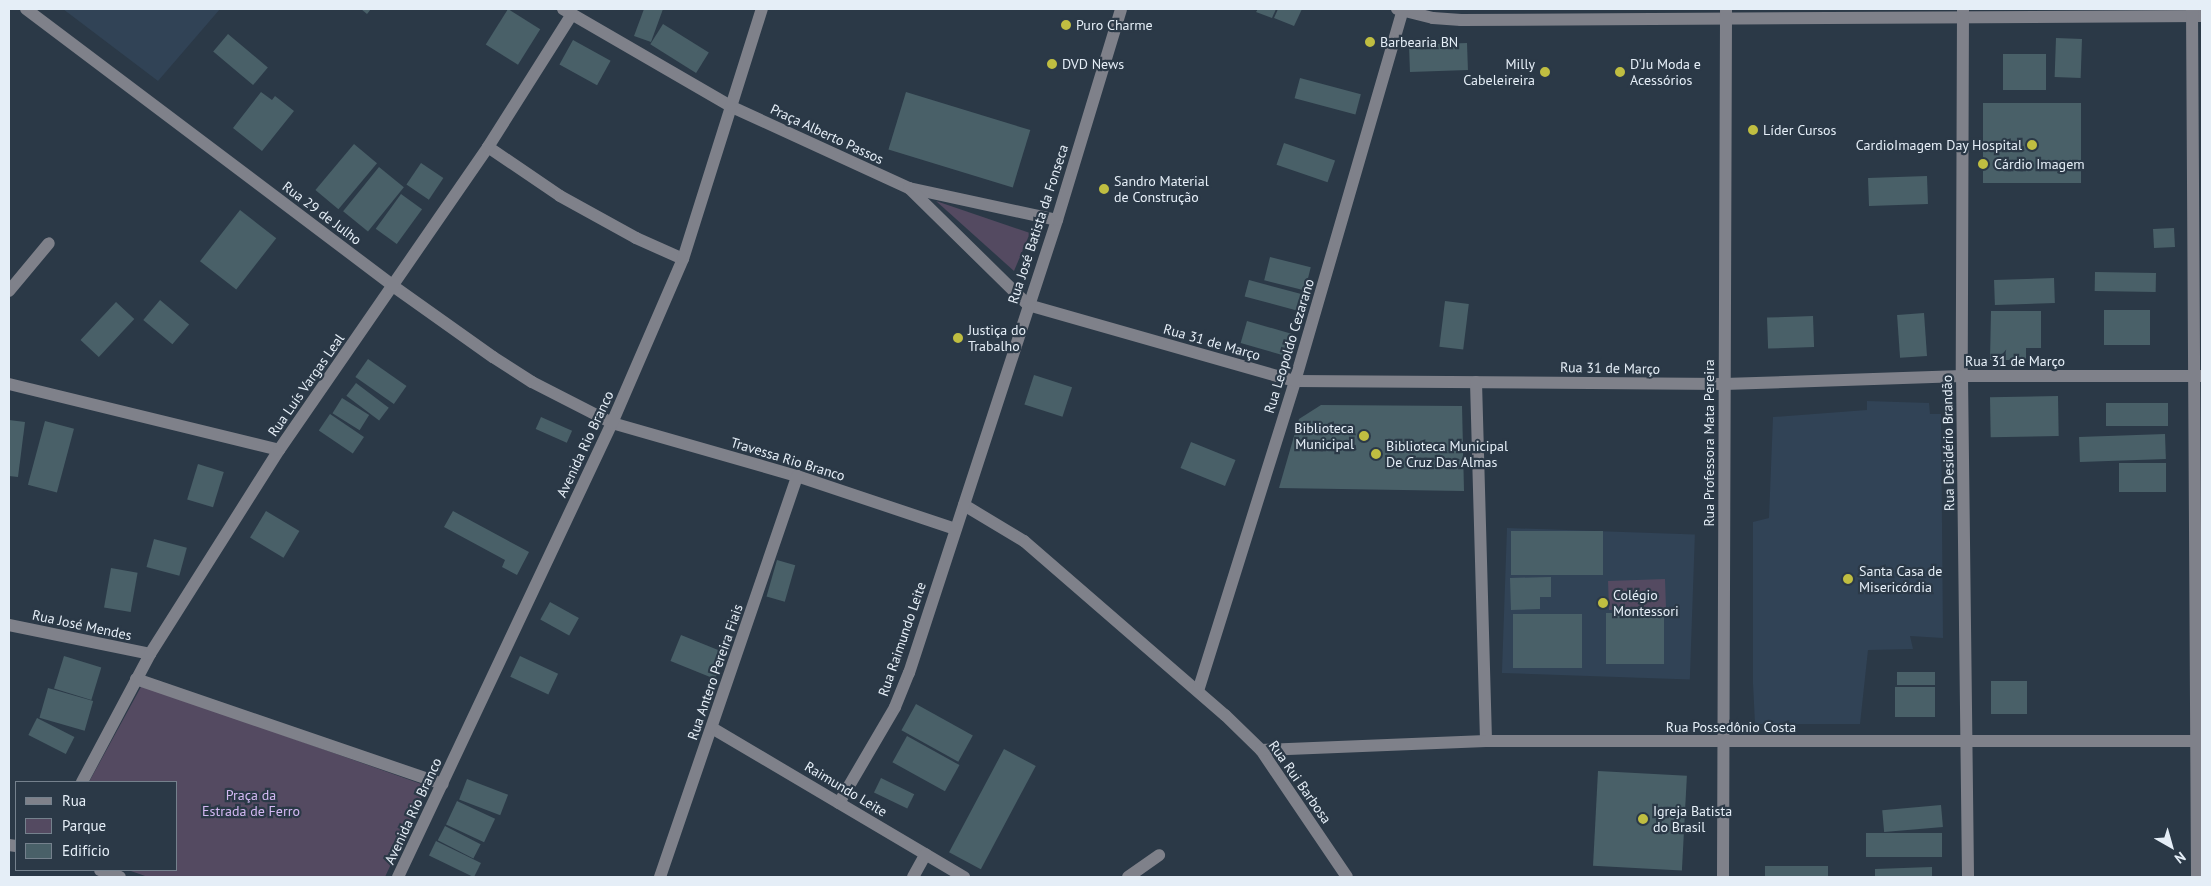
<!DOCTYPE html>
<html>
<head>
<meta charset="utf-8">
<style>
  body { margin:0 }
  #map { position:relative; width:2211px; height:886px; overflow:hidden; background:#2b3947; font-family:"PT Sans",sans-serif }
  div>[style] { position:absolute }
  .built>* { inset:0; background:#314356; transform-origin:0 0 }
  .green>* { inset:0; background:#544a61; transform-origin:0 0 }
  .building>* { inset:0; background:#496068; transform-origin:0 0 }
  .minor>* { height:12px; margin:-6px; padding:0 6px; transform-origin:6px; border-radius:6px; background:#7f818a }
  .dots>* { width:14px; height:14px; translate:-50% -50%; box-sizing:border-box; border:2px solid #2b3947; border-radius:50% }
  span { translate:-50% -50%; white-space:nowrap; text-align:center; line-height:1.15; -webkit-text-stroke:4.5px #2b3947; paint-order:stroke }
  .poi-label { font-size:14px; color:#e5eef7 }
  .left { translate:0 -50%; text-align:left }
  .right { translate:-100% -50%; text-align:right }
  .street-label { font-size:14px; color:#e5eef7 }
  .park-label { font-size:14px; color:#d3b9f3 }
  .frame { position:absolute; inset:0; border:10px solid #e5eef7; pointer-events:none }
  .legend { position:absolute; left:15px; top:781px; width:162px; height:90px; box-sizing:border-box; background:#2b3947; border:1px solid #75818d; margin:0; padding:6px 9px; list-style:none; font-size:15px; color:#e5eef7 }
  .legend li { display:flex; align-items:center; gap:10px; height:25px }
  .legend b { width:25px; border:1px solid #75818d }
  .north { position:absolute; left:2146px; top:821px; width:50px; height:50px; -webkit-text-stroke:4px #2b3947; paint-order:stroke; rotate:142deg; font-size:14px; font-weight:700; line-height:20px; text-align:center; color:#e5eef7 }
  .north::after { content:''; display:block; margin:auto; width:18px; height:22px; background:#e5eef7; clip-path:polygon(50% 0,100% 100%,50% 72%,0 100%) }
</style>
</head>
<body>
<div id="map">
  <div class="built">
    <div style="clip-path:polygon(63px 9px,220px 9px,158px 81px)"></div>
    <div style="clip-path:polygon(1867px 401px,1929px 403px,1930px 414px,1941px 414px,1943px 638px,1910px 636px,1913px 649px,1868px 650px,1860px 724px,1755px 724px,1753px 683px,1753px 522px,1769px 518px,1773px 417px,1867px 410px)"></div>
    <div style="left:1507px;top:528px;width:188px;height:145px;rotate:2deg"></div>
  </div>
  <div class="green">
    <div style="clip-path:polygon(936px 201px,1030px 233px,1014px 271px)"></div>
    <div style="left:1665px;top:579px;width:29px;height:57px;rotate:88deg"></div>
    <div style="clip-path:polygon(142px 685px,427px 786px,385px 877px,148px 877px,128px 870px,176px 870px,176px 782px,89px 782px)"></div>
  </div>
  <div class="building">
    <div style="clip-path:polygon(361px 9px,371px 9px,367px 14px)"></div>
    <div style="left:508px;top:9px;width:38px;height:42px;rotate:32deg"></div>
    <div style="clip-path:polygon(644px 9px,663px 9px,651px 42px,634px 36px)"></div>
    <div style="clip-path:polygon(1258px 9px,1276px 9px,1272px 18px,1256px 12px)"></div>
    <div style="clip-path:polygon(1278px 9px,1302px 9px,1294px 26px,1274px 18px)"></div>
    <div style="left:663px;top:24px;width:54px;height:24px;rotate:32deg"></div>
    <div style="left:228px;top:34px;width:52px;height:23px;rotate:40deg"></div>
    <div style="left:2056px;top:38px;width:26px;height:39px;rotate:2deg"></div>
    <div style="left:573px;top:40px;width:43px;height:28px;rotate:29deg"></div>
    <div style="left:1467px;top:43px;width:27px;height:58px;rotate:88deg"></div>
    <div style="left:2003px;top:54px;width:43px;height:36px"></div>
    <div style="left:1300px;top:78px;width:63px;height:21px;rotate:15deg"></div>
    <div style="clip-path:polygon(261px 92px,272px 100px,275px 96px,294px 111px,262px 151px,233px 128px)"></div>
    <div style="left:906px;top:92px;width:130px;height:60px;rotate:17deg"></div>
    <div style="left:2081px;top:103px;width:80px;height:98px;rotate:90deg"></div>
    <div style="left:1284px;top:143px;width:54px;height:23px;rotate:19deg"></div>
    <div style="left:354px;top:144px;width:30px;height:60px;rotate:40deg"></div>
    <div style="left:421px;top:163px;width:27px;height:26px;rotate:34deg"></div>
    <div style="left:379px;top:167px;width:32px;height:57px;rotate:39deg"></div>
    <div style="left:1927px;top:176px;width:28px;height:59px;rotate:88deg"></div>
    <div style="left:401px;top:194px;width:26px;height:43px;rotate:36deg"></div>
    <div style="left:240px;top:210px;width:46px;height:65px;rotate:38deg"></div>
    <div style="left:2174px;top:228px;width:19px;height:21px;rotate:87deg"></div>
    <div style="left:1270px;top:257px;width:42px;height:24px;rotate:14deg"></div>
    <div style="left:2095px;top:272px;width:61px;height:19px;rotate:1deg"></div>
    <div style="left:2054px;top:278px;width:25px;height:60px;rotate:88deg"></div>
    <div style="left:1249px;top:280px;width:57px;height:17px;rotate:15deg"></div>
    <div style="left:160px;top:300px;width:38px;height:26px;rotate:40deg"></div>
    <div style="left:1445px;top:301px;width:24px;height:46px;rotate:7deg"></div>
    <div style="left:116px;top:302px;width:25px;height:52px;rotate:43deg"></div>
    <div style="left:2104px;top:310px;width:46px;height:35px"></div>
    <div style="clip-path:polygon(1991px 311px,2041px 311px,2041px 348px,2026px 348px,2026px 360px,1990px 360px)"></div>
    <div style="left:1924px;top:313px;width:43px;height:27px;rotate:86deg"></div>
    <div style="left:1813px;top:316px;width:31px;height:46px;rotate:88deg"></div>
    <div style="left:1247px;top:321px;width:47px;height:23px;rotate:16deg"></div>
    <div style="left:368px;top:359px;width:47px;height:22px;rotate:35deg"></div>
    <div style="left:1034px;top:375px;width:40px;height:31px;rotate:18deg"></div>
    <div style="left:356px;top:383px;width:41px;height:16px;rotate:37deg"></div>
    <div style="left:2058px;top:396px;width:40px;height:68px;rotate:89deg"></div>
    <div style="left:342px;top:398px;width:32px;height:18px;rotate:32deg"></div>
    <div style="left:2168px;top:403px;width:23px;height:62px;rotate:90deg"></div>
    <div style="clip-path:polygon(1321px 405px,1462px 406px,1464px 491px,1279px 488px,1299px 419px)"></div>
    <div style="left:330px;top:414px;width:41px;height:20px;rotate:34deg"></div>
    <div style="left:541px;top:417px;width:34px;height:13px;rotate:24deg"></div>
    <div style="clip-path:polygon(9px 420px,25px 422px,18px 477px,9px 476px)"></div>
    <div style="left:45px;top:421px;width:30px;height:66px;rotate:15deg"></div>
    <div style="left:2165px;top:434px;width:25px;height:86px;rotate:88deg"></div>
    <div style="left:1191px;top:442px;width:48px;height:28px;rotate:22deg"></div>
    <div style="left:2166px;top:463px;width:29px;height:47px;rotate:90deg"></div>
    <div style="left:198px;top:464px;width:27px;height:37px;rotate:17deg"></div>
    <div style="left:266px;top:511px;width:39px;height:31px;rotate:31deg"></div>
    <div style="clip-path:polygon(453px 511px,529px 552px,517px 575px,502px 567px,505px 560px,444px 527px)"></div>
    <div style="left:1511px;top:531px;width:92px;height:44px"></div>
    <div style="left:154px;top:539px;width:34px;height:29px;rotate:15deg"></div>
    <div style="left:777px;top:560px;width:19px;height:38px;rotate:16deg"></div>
    <div style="left:111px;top:568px;width:27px;height:40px;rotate:10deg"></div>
    <div style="clip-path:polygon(1551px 577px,1551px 597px,1540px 597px,1540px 609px,1511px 610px,1510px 578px)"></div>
    <div style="left:550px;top:602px;width:33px;height:20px;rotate:29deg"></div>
    <div style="left:1664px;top:613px;width:51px;height:58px;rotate:90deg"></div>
    <div style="left:1582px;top:614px;width:54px;height:69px;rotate:90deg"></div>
    <div style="left:681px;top:635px;width:48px;height:28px;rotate:22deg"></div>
    <div style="left:64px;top:656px;width:39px;height:34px;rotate:17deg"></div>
    <div style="left:520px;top:656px;width:42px;height:23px;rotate:25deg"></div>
    <div style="left:1935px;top:672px;width:13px;height:38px;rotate:90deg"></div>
    <div style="left:1991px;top:681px;width:36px;height:33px"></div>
    <div style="left:1935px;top:687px;width:30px;height:40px;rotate:90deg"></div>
    <div style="left:48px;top:688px;width:47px;height:31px;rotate:16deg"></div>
    <div style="left:916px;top:704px;width:65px;height:30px;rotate:29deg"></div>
    <div style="left:37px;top:718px;width:42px;height:19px;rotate:27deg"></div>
    <div style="left:907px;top:736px;width:60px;height:30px;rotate:29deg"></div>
    <div style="left:1004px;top:749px;width:36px;height:117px;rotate:28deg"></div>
    <div style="left:1598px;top:771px;width:89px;height:95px;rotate:3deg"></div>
    <div style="left:881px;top:778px;width:37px;height:16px;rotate:26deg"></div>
    <div style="left:467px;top:779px;width:44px;height:22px;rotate:21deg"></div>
    <div style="left:457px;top:801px;width:42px;height:26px;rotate:25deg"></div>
    <div style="left:1941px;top:805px;width:22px;height:59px;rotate:85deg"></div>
    <div style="left:445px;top:826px;width:40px;height:16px;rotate:27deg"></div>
    <div style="left:1942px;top:833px;width:24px;height:76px;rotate:90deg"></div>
    <div style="left:436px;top:841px;width:50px;height:16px;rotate:26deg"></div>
    <div style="left:1828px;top:866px;width:11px;height:63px;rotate:90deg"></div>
    <div style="clip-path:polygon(1932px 867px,1932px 877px,1875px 877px,1875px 869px)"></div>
  </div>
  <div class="minor">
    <div style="left:26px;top:9px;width:460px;rotate:37deg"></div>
    <div style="left:393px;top:286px;width:123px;rotate:35.4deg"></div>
    <div style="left:493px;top:357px;width:46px;rotate:32.7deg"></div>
    <div style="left:532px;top:382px;width:90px;rotate:27.1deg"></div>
    <div style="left:612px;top:423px;width:192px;rotate:16deg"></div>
    <div style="left:797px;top:476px;width:167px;rotate:18.5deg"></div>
    <div style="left:563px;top:9px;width:195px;rotate:30.1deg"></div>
    <div style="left:732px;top:107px;width:195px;rotate:24.6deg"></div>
    <div style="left:909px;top:188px;width:151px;rotate:12.2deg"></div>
    <div style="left:1397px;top:9px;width:37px;rotate:14deg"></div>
    <div style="left:1433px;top:18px;width:28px;rotate:4deg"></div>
    <div style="left:1461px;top:20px;width:741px;rotate:-0.31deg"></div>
    <div style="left:1963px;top:9px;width:367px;rotate:90.2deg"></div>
    <div style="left:1962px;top:376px;width:501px;rotate:89.31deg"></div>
    <div style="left:2192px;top:9px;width:868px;rotate:89.67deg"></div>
    <div style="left:488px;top:147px;width:87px;rotate:34.2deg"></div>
    <div style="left:560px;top:196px;width:87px;rotate:28.9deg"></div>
    <div style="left:636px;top:238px;width:51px;rotate:24.1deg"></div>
    <div style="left:909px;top:188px;width:167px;rotate:44.5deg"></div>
    <div style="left:1028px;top:305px;width:278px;rotate:15.9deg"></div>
    <div style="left:1295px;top:381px;width:429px;rotate:0.4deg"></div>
    <div style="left:1724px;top:384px;width:238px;rotate:-1.9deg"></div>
    <div style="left:1962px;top:376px;width:240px"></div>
    <div style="left:9px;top:291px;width:62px;rotate:-50.2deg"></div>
    <div style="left:1476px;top:382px;width:359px;rotate:88.4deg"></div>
    <div style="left:9px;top:384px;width:278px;rotate:13.7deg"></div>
    <div style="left:964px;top:505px;width:70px;rotate:31deg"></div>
    <div style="left:1024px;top:541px;width:266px;rotate:40.9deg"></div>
    <div style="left:1225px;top:715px;width:50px;rotate:44.2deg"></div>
    <div style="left:1261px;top:750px;width:153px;rotate:55.9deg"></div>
    <div style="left:9px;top:625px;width:144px;rotate:11.6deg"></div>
    <div style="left:136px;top:679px;width:324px;rotate:18.9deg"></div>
    <div style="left:1198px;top:691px;width:325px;rotate:-72.6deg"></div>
    <div style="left:1295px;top:381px;width:387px;rotate:-73.8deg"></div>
    <div style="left:712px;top:728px;width:293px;rotate:30.6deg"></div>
    <div style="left:1261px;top:750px;width:225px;rotate:-2.3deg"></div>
    <div style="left:1486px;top:741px;width:716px"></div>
    <div style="left:82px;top:782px;width:145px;rotate:-62deg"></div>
    <div style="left:150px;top:654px;width:241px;rotate:-57.7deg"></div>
    <div style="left:279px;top:450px;width:368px;rotate:-55.4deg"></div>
    <div style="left:488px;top:147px;width:157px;rotate:-57.7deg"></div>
    <div style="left:839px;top:803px;width:111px;rotate:-59.7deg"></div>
    <div style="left:895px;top:707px;width:37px;rotate:-68deg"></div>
    <div style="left:909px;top:673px;width:477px;rotate:-71.9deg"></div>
    <div style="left:1057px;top:220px;width:220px;rotate:-73.1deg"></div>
    <div style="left:9px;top:845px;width:7px;rotate:8deg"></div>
    <div style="left:100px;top:870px;width:21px;rotate:19deg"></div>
    <div style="left:398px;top:877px;width:502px;rotate:-64.76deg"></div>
    <div style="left:612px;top:423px;width:179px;rotate:-66.6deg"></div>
    <div style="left:683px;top:259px;width:262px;rotate:-72.5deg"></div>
    <div style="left:660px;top:877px;width:424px;rotate:-71.1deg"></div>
    <div style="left:913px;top:877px;width:26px;rotate:-61deg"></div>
    <div style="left:1128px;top:877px;width:38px;rotate:-35deg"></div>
    <div style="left:1723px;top:877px;width:868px;rotate:-89.8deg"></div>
  </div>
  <div class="dots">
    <div style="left:1066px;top:25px;background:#c0be41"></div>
    <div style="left:1370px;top:42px;background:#c0be41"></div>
    <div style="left:1052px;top:64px;background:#c0be41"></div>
    <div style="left:1545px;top:72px;background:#c0be41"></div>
    <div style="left:1620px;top:72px;background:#c0be41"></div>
    <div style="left:1753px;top:130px;background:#c0be41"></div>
    <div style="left:2032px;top:145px;background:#c0be41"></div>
    <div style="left:1983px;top:164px;background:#c0be41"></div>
    <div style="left:1104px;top:189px;background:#c0be41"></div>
    <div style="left:958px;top:338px;background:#c0be41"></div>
    <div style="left:1364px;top:436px;background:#c0be41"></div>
    <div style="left:1376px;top:454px;background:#c0be41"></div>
    <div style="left:1848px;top:579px;background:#c0be41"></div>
    <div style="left:1603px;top:603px;background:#c0be41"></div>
    <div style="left:1643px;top:819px;background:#c0be41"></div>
  </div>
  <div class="poi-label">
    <span class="left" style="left:1076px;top:25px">Puro Charme</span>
    <span class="left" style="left:1380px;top:42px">Barbearia BN</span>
    <span class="left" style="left:1062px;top:64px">DVD News</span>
    <span class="right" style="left:1535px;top:72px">Milly<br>Cabeleireira</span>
    <span class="left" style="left:1630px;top:72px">D'Ju Moda e<br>Acessórios</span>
    <span class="left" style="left:1763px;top:130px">Líder Cursos</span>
    <span class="right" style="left:2022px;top:145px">CardioImagem Day Hospital</span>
    <span class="left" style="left:1994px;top:164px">Cárdio Imagem</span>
    <span class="left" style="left:1114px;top:189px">Sandro Material<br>de Construção</span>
    <span class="left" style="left:968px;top:338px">Justiça do<br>Trabalho</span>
    <span class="right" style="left:1354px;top:436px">Biblioteca<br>Municipal</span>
    <span class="left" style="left:1386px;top:454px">Biblioteca Municipal<br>De Cruz Das Almas</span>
    <span class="left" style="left:1859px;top:579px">Santa Casa de<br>Misericórdia</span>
    <span class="left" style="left:1613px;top:603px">Colégio<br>Montessori</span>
    <span class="left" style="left:1653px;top:819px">Igreja Batista<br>do Brasil</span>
  </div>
  <div class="street-label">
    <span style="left:827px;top:134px;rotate:25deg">Praça Alberto Passos</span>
    <span style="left:322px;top:213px;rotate:37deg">Rua 29 de Julho</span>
    <span style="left:1038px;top:224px;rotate:-72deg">Rua José Batista da Fonseca</span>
    <span style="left:1212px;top:342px;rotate:16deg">Rua 31 de Março</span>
    <span style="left:1289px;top:346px;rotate:-73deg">Rua Leopoldo Cezarano</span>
    <span style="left:2015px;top:361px">Rua 31 de Março</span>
    <span style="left:1610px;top:368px;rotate:1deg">Rua 31 de Março</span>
    <span style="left:306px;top:385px;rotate:-55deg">Rua Luís Vargas Leal</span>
    <span style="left:1709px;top:443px;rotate:-90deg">Rua Professora Mata Pereira</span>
    <span style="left:1948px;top:443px;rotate:-91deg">Rua Desidério Brandão</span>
    <span style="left:585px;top:444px;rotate:-65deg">Avenida Rio Branco</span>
    <span style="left:788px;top:459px;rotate:17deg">Travessa Rio Branco</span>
    <span style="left:82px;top:625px;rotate:12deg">Rua José Mendes</span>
    <span style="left:902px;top:639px;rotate:-71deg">Rua Raimundo Leite</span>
    <span style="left:715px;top:672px;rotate:-71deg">Rua Antero Pereira Fiais</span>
    <span style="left:1731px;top:727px">Rua Possedônio Costa</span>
    <span style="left:1300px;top:782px;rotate:55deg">Rua Rui Barbosa</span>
    <span style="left:846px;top:789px;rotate:31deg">Raimundo Leite</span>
    <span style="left:413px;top:811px;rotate:-65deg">Avenida Rio Branco</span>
  </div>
  <div class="park-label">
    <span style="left:251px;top:803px">Praça da<br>Estrada de Ferro</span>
  </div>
  <div class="frame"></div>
  <ul class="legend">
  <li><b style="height:6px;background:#7f818a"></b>Rua</li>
  <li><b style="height:14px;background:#544a61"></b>Parque</li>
  <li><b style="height:14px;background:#496068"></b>Edifício</li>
  </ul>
  <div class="north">N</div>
</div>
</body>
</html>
